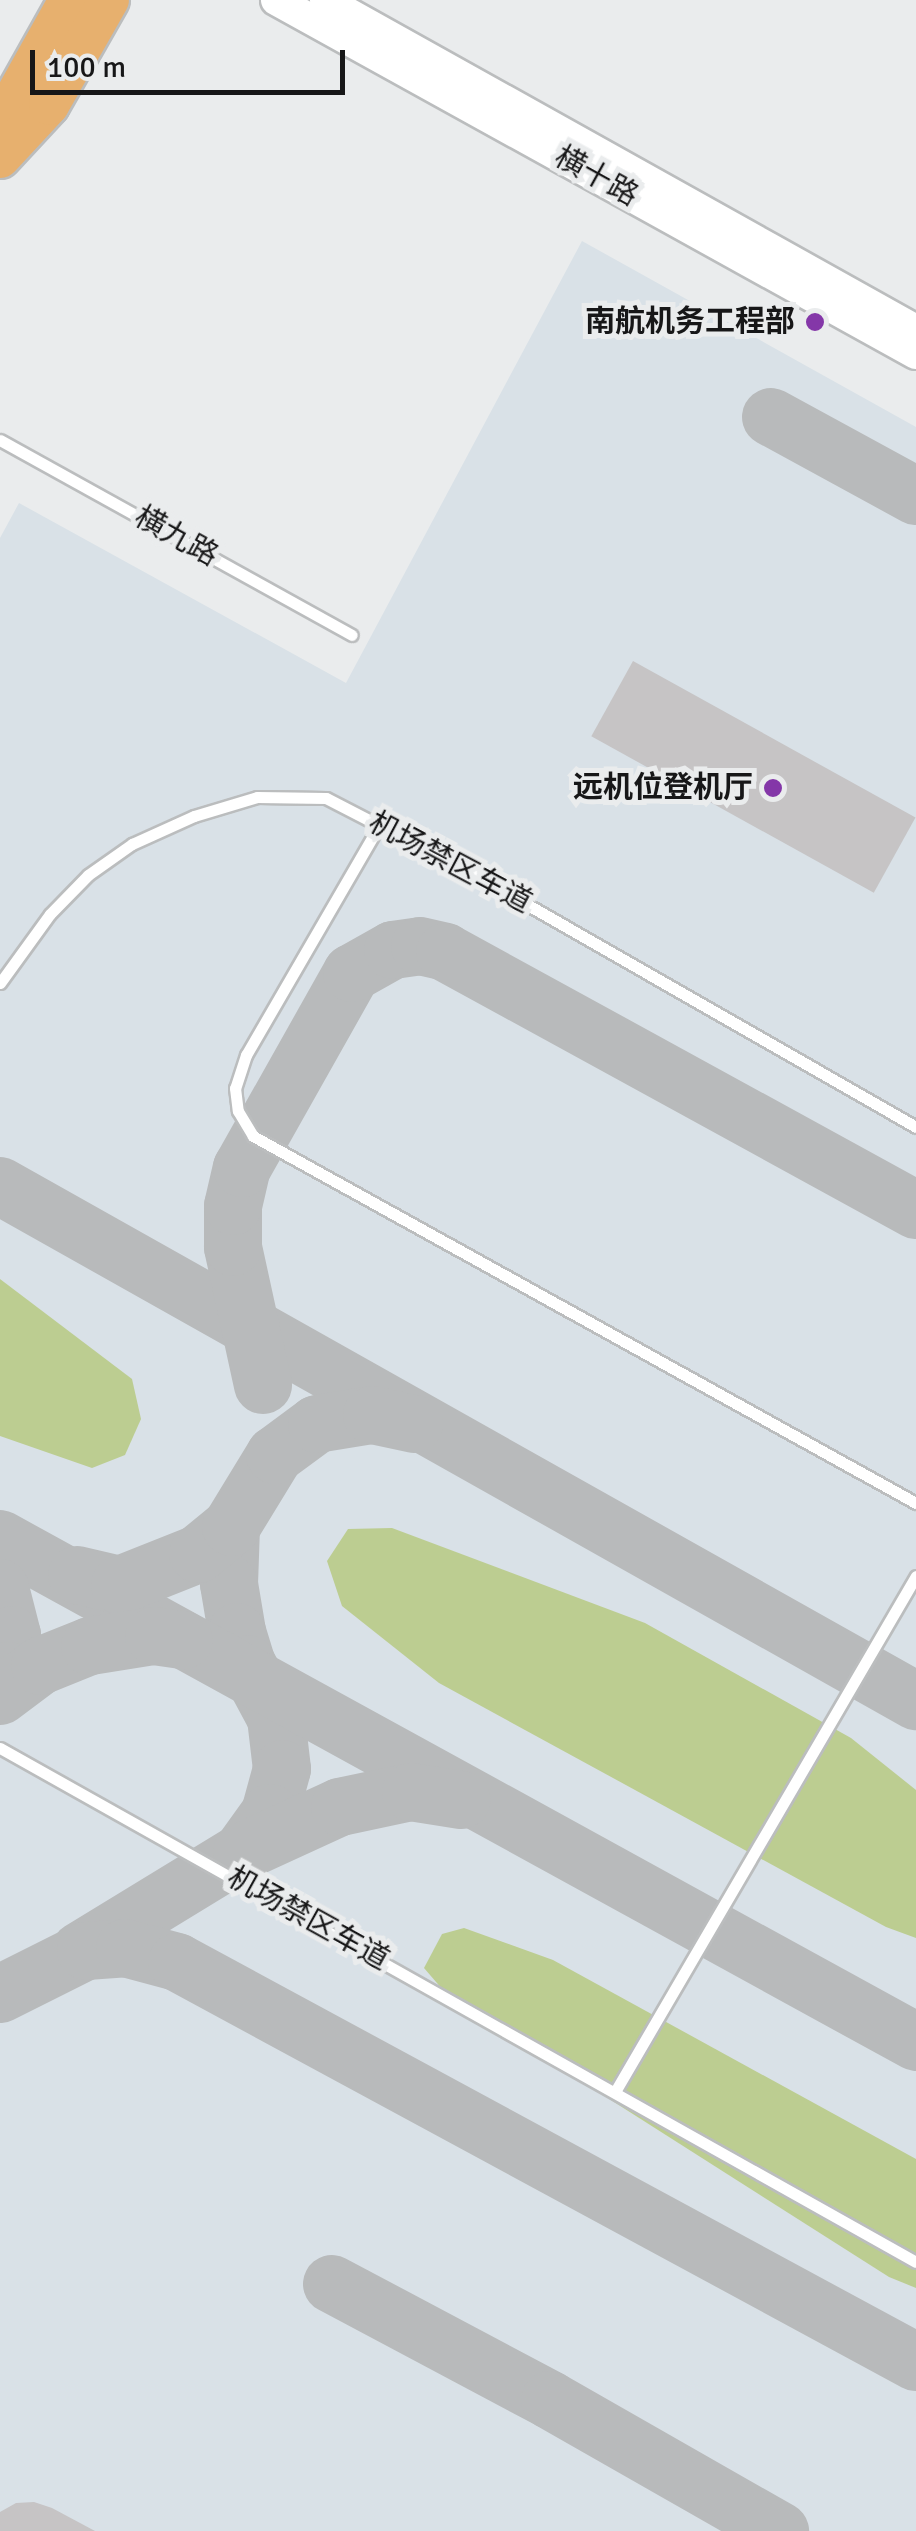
<!DOCTYPE html>
<html>
<head>
<meta charset="utf-8">
<style>
  body { margin:0 }
  #map { position:relative; width:916px; height:2531px; overflow:hidden; background:#eaeced; font-family:Signika,"Noto Sans SC",sans-serif }
  div>[style] { position:absolute }
  .built>* { inset:0; background:#d9e1e7 }
  .green>* { inset:0; background:#bccd91 }
  .taxiway>* { height:58px; margin:-29px; padding:0 29px; transform-origin:29px; border-radius:29px; background:#b8babb }
  .building>* { inset:0; background:#c6c4c5; transform-origin:0 0 }
  .roads { filter:drop-shadow(2px 0 #bbbdbe) drop-shadow(-2px 0 #bbbdbe) drop-shadow(0 2px #bbbdbe) drop-shadow(0 -2px #bbbdbe) }
  .lane>* { height:11px; margin:-5.5px; padding:0 5.5px; transform-origin:5.5px; border-radius:5.5px; background:#fff }
  .secondary>* { height:30px; margin:-15px; padding:0 15px; transform-origin:15px; border-radius:15px; background:#fff }
  .highway>* { height:40px; margin:-20px; padding:0 20px; transform-origin:20px; border-radius:20px; background:#e7b06e }
  .dots>* { width:28px; height:28px; translate:-50% -50%; box-sizing:border-box; border:5px solid #eaeced; border-radius:50% }
  span { translate:-50% -50%; white-space:nowrap; text-align:center; line-height:1.15; -webkit-text-stroke:10px #eaeced; paint-order:stroke }
  .street-label { font-size:30px; color:#171718 }
  .poi-label { font-size:30px; color:#171718; font-weight:700 }
  .right { translate:-100% -50%; text-align:right }
  .scale { position:absolute; left:30px; top:50px; width:315px; height:45px; box-sizing:border-box; border:5px solid #171718; border-top:0; padding-left:12px; font-size:30px; line-height:35px; white-space:nowrap; color:#171718; -webkit-text-stroke:8px #eaeced; paint-order:stroke }
</style>
</head>
<body>
<div id="map">
  <div class="built">
    <div style="clip-path:polygon(582px 241px,916px 427px,916px 2531px,0 2531px,0 538px,19px 503px,346px 683px)"></div>
  </div>
  <div class="green">
    <div style="clip-path:polygon(0 1279px,132px 1379px,141px 1419px,125px 1455px,92px 1468px,0 1436px)"></div>
    <div style="clip-path:polygon(392px 1528px,645px 1623px,851px 1738px,916px 1790px,916px 1938px,886px 1927px,439px 1683px,342px 1606px,327px 1561px,348px 1529px)"></div>
    <div style="clip-path:polygon(464px 1928px,553px 1960px,916px 2159px,916px 2288px,889px 2277px,449px 1997px,424px 1968px,442px 1934px)"></div>
  </div>
  <div class="taxiway">
    <div style="left:771px;top:417px;width:165px;rotate:28.6deg"></div>
    <div style="left:0;top:1186px;width:1051px;rotate:29.35deg"></div>
    <div style="left:263px;top:1385px;width:141px;rotate:-102.3deg"></div>
    <div style="left:233px;top:1247px;width:41px;rotate:-90deg"></div>
    <div style="left:233px;top:1206px;width:39px;rotate:-77deg"></div>
    <div style="left:242px;top:1168px;width:224px;rotate:-60.6deg"></div>
    <div style="left:352px;top:973px;width:47px;rotate:-29.3deg"></div>
    <div style="left:393px;top:950px;width:27px;rotate:-8deg"></div>
    <div style="left:420px;top:946px;width:26px;rotate:13deg"></div>
    <div style="left:445px;top:952px;width:537px;rotate:28.71deg"></div>
    <div style="left:231px;top:1527px;width:57px;rotate:92deg"></div>
    <div style="left:229px;top:1584px;width:49px;rotate:80.5deg"></div>
    <div style="left:237px;top:1632px;width:34px;rotate:73deg"></div>
    <div style="left:247px;top:1664px;width:61px;rotate:61.8deg"></div>
    <div style="left:276px;top:1718px;width:51px;rotate:83.3deg"></div>
    <div style="left:282px;top:1769px;width:46px;rotate:105.3deg"></div>
    <div style="left:270px;top:1813px;width:48px;rotate:125.7deg"></div>
    <div style="left:0;top:1539px;width:1045px;rotate:28.77deg"></div>
    <div style="left:77px;top:1575px;width:44px;rotate:13.1deg"></div>
    <div style="left:120px;top:1585px;width:84px;rotate:-21.7deg"></div>
    <div style="left:198px;top:1554px;width:43px;rotate:-39.3deg"></div>
    <div style="left:231px;top:1527px;width:84px;rotate:-58.6deg"></div>
    <div style="left:275px;top:1455px;width:52px;rotate:-36.4deg"></div>
    <div style="left:317px;top:1424px;width:56px;rotate:-9.3deg"></div>
    <div style="left:372px;top:1415px;width:43px;rotate:12.1deg"></div>
    <div style="left:0;top:1588px;width:49px;rotate:75.7deg"></div>
    <div style="left:12px;top:1635px;width:36px;rotate:96deg"></div>
    <div style="left:8px;top:1671px;width:21px;rotate:113deg"></div>
    <div style="left:0;top:1696px;width:50px;rotate:-36.9deg"></div>
    <div style="left:40px;top:1666px;width:54px;rotate:-21.8deg"></div>
    <div style="left:90px;top:1646px;width:65px;rotate:-8.9deg"></div>
    <div style="left:154px;top:1636px;width:30px;rotate:8deg"></div>
    <div style="left:80px;top:1951px;width:190px;rotate:-31.4deg"></div>
    <div style="left:242px;top:1852px;width:108px;rotate:-24.7deg"></div>
    <div style="left:340px;top:1807px;width:73px;rotate:-11.9deg"></div>
    <div style="left:411px;top:1792px;width:51px;rotate:9.1deg"></div>
    <div style="left:0;top:1994px;width:96px;rotate:-26.6deg"></div>
    <div style="left:86px;top:1951px;width:39px;rotate:-4deg"></div>
    <div style="left:125px;top:1948px;width:54px;rotate:15.1deg"></div>
    <div style="left:177px;top:1962px;width:840px;rotate:28.43deg"></div>
    <div style="left:332px;top:2284px;width:247px;rotate:28deg"></div>
    <div style="left:550px;top:2400px;width:265px;rotate:29.7deg"></div>
  </div>
  <div class="building">
    <div style="left:633px;top:661px;width:323px;height:86px;rotate:29deg"></div>
    <div style="clip-path:polygon(34px 2502px,52px 2508px,95px 2531px,0 2531px,0 2512px,16px 2503px)"></div>
  </div>
  <div class="roads">
    <div class="lane">
      <div style="left:0;top:440px;width:402px;rotate:29deg"></div>
      <div style="left:380px;top:824px;width:267px;rotate:120.1deg"></div>
      <div style="left:246px;top:1055px;width:35px;rotate:108deg"></div>
      <div style="left:235px;top:1088px;width:23px;rotate:83deg"></div>
      <div style="left:238px;top:1111px;width:29px;rotate:59deg"></div>
      <div style="left:253px;top:1136px;width:758px;rotate:28.97deg"></div>
      <div style="left:0;top:983px;width:85px;rotate:-54.1deg"></div>
      <div style="left:50px;top:914px;width:54px;rotate:-45.7deg"></div>
      <div style="left:88px;top:875px;width:54px;rotate:-35.2deg"></div>
      <div style="left:132px;top:844px;width:68px;rotate:-24.3deg"></div>
      <div style="left:194px;top:816px;width:66px;rotate:-16.8deg"></div>
      <div style="left:257px;top:797px;width:69px;rotate:0.8deg"></div>
      <div style="left:326px;top:798px;width:172px;rotate:27.3deg"></div>
      <div style="left:479px;top:877px;width:503px;rotate:29.77deg"></div>
      <div style="left:0;top:1748px;width:1050px;rotate:29.3deg"></div>
      <div style="left:616px;top:2090px;width:595px;rotate:-59.73deg"></div>
    </div>
    <div class="secondary">
      <div style="left:276px;top:0;width:731px;rotate:28.95deg"></div>
      <div style="left:325px;top:0;width:677px;rotate:29.18deg"></div>
    </div>
    <div class="highway">
      <div style="left:0;top:123px;width:141px;rotate:-60.7deg"></div>
      <div style="left:0;top:158px;width:72px;rotate:-47.2deg"></div>
      <div style="left:49px;top:105px;width:121px;rotate:-60.3deg"></div>
    </div>
  </div>
  <div class="dots">
    <div style="left:815px;top:322px;background:#8437a8"></div>
    <div style="left:773px;top:788px;background:#8437a8"></div>
  </div>
  <div class="street-label">
    <span style="left:596px;top:177px;rotate:29deg">横十路</span>
    <span style="left:176px;top:537px;rotate:29deg">横九路</span>
    <span style="left:450px;top:863px;rotate:28deg">机场禁区车道</span>
    <span style="left:308px;top:1919px;rotate:29deg">机场禁区车道</span>
  </div>
  <div class="poi-label">
    <span class="right" style="left:795px;top:322px">南航机务工程部</span>
    <span class="right" style="left:753px;top:788px">远机位登机厅</span>
  </div>
  <div class="scale">100 m</div>
</div>
</body>
</html>
